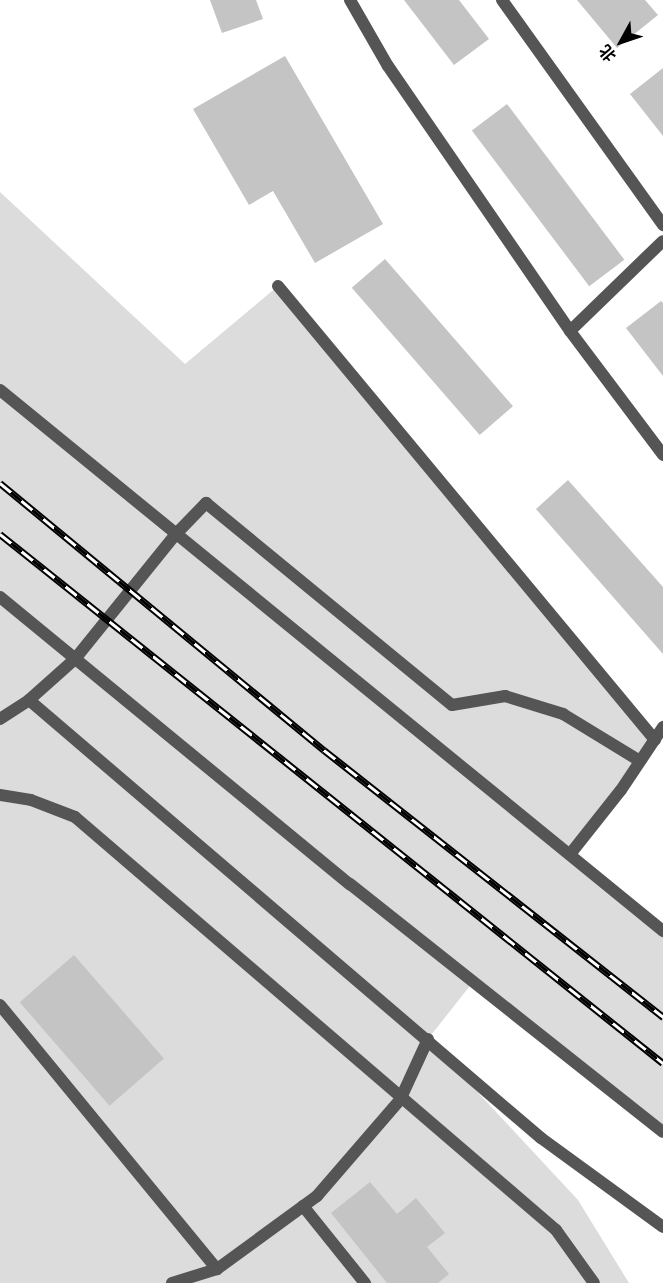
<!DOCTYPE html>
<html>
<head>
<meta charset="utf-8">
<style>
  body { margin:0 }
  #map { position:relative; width:663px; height:1283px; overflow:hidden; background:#fff; font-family:Mulish,"Noto Sans SC",sans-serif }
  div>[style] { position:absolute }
  .green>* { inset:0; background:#dcdcdc }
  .building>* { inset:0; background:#c4c4c4; transform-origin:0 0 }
  .service>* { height:12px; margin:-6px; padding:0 6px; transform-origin:6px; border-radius:6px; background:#555 }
  .tertiary>* { height:12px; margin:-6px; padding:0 6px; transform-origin:6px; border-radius:6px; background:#555 }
  .rail>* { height:7px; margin-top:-3.5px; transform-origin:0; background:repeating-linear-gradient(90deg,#fff 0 14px,#000 0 28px); box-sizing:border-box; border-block:2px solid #000 }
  span { translate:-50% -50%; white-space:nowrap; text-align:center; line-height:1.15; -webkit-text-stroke:4.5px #fff; paint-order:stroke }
  .north { position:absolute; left:591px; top:12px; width:60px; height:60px; -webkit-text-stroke:4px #fff; paint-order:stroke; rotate:230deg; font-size:16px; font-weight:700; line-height:24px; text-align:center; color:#000 }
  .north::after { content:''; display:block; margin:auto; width:21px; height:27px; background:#000; clip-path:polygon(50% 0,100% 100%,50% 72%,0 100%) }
</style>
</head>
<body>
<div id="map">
  <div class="green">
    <div style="clip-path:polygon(0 192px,185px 364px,278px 286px,655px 740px,571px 853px,663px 929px,663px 1132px,473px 982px,428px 1039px,578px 1200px,629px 1283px,0 1283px)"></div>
  </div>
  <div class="building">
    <div style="clip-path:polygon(210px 0,256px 0,263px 19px,222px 33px)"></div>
    <div style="clip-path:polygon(404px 0,459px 0,489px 39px,454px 65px)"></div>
    <div style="clip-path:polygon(577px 0,645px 0,658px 15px,617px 48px)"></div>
    <div style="clip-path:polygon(285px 56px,383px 224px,315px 263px,273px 191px,249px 205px,193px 109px)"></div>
    <div style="clip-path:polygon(663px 68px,663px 136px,630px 94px)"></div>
    <div style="left:507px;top:104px;width:195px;height:44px;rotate:53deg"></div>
    <div style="left:385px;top:259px;width:195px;height:44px;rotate:49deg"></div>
    <div style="clip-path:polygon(661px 301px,663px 303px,663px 376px,626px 328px)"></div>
    <div style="clip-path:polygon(568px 480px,663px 587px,663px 654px,536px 509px)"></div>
    <div style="left:74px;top:955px;width:137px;height:72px;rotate:49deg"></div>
    <div style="clip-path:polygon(370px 1182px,397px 1214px,416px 1198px,445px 1233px,427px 1247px,449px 1274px,438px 1283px,387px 1283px,331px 1213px)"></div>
  </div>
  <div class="service">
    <div style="left:350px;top:0;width:76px;rotate:60.1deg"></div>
    <div style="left:388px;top:66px;width:321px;rotate:55.5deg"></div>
    <div style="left:570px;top:331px;width:155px;rotate:53.1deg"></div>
    <div style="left:502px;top:0;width:277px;rotate:54.4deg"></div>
    <div style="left:278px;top:286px;width:590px;rotate:50.29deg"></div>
    <div style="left:570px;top:331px;width:129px;rotate:-44.1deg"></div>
    <div style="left:175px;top:535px;width:45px;rotate:-45.9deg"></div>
    <div style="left:206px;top:503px;width:318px;rotate:39.4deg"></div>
    <div style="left:452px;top:705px;width:54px;rotate:-9.6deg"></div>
    <div style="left:505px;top:696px;width:61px;rotate:17.2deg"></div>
    <div style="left:563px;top:714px;width:90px;rotate:31.4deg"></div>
    <div style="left:29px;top:700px;width:674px;rotate:40.55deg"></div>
    <div style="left:541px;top:1138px;width:151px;rotate:36.1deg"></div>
    <div style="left:0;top:719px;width:35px;rotate:-33deg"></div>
    <div style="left:29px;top:700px;width:62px;rotate:-41.7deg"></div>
    <div style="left:0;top:795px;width:31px;rotate:9deg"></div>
    <div style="left:31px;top:800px;width:47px;rotate:21.1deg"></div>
    <div style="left:75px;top:817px;width:634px;rotate:40.65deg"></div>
    <div style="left:556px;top:1230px;width:65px;rotate:54.4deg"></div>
    <div style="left:571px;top:853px;width:80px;rotate:-51.6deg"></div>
    <div style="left:621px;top:790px;width:76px;rotate:-56.3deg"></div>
    <div style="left:0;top:1005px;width:342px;rotate:50.6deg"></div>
    <div style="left:303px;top:1206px;width:99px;rotate:51.2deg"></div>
    <div style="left:172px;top:1283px;width:47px;rotate:-17.3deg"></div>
    <div style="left:217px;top:1269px;width:124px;rotate:-36.1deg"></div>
    <div style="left:317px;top:1196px;width:127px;rotate:-49.2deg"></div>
    <div style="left:400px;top:1100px;width:67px;rotate:-65.3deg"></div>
  </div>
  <div class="tertiary">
    <div style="left:0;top:390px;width:856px;rotate:39.21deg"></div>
    <div style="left:0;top:597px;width:453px;rotate:39.4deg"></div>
    <div style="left:350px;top:884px;width:399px;rotate:38.4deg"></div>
    <div style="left:75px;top:659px;width:159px;rotate:-51.1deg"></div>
  </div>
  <div class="rail">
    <div style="left:0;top:483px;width:420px;rotate:39.5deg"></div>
    <div style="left:324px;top:750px;width:432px;rotate:38.2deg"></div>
    <div style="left:0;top:534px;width:848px;rotate:38.59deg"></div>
  </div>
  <div class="north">北</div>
</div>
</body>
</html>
